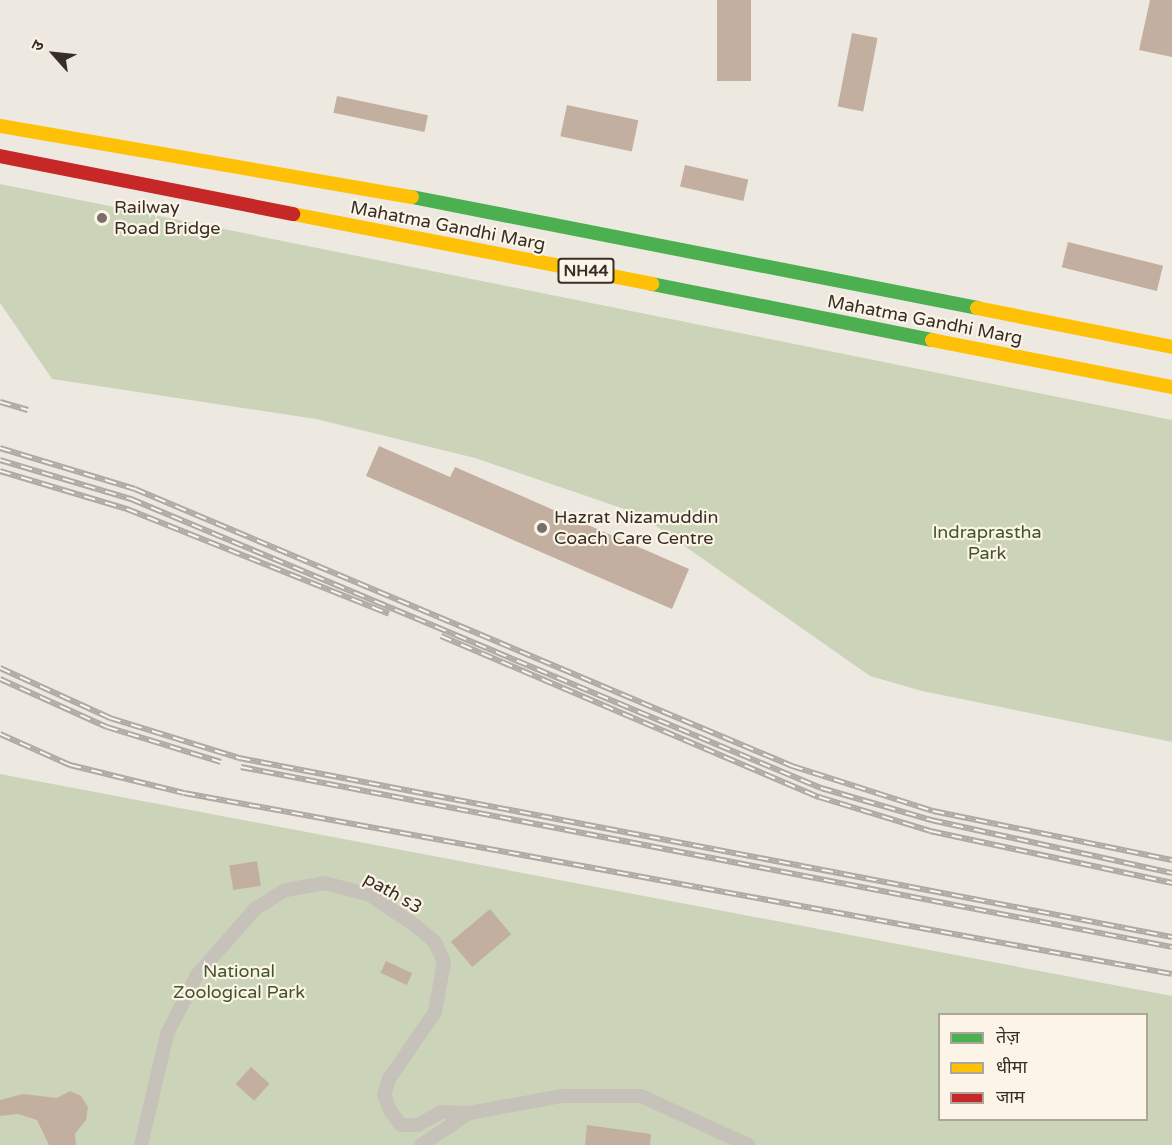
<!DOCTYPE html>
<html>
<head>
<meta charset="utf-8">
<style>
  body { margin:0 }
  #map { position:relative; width:1172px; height:1145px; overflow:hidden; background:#ede9e0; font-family:"Varela Round","Noto Sans Devanagari",sans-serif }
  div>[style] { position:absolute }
  .green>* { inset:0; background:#cbd4b9 }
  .building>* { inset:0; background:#c2afa0; transform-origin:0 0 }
  .street>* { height:14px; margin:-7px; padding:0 7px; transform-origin:7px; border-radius:7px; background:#c6c1b9 }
  .fast>* { height:14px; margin:-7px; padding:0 7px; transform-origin:7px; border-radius:7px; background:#4caf50 }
  .slow>* { height:14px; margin:-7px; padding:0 7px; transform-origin:7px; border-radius:7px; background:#ffc107 }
  .jam>* { height:14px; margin:-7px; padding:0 7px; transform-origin:7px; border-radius:7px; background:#c62828 }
  .rail>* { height:6px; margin-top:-3px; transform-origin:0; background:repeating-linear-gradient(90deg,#fbf4e7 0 11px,#aea9a3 0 22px); box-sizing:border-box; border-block:2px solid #aea9a3 }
  .dots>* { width:16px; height:16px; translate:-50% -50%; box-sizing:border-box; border:3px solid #fbf4e7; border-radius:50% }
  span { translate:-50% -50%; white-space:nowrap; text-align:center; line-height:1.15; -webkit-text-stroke:4.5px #fbf4e7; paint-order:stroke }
  .shield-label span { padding:2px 4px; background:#fbf4e7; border:2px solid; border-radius:4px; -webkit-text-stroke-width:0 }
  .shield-label { font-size:16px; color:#372e27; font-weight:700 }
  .poi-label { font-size:18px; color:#372e27 }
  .left { translate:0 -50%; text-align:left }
  .street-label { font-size:18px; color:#372e27 }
  .park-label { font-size:18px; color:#415729 }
  .legend { position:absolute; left:938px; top:1013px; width:210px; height:108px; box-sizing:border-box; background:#fbf4e7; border:2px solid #ada59a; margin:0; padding:8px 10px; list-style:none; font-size:18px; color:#372e27 }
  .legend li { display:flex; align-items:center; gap:12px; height:30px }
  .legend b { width:30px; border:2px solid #ada59a }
  .north { position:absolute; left:24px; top:24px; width:60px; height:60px; -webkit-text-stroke:4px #fbf4e7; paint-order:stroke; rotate:297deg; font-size:16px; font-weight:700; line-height:24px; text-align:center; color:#372e27 }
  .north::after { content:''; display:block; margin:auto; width:21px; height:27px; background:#372e27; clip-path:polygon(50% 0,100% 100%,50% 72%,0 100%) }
</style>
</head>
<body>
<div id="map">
  <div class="green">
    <div style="clip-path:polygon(0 184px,1172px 420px,1172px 742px,922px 691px,870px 676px,639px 514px,475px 458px,316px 419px,52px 379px,0 303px)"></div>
    <div style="clip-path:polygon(evenodd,0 774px,1172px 996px,1172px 1145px,0 1145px,0 774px,940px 1014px,1146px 1014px,1146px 1120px,940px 1120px,940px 1014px)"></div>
  </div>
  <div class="building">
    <div style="left:717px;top:0;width:34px;height:81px"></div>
    <div style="clip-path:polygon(1150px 0,1172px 0,1172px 57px,1139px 50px)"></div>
    <div style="left:852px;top:33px;width:26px;height:75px;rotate:11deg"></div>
    <div style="left:337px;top:96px;width:93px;height:17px;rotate:12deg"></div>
    <div style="left:567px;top:105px;width:73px;height:32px;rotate:12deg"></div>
    <div style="left:685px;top:165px;width:65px;height:22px;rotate:13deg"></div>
    <div style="left:1068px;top:242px;width:98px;height:26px;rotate:14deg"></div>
    <div style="clip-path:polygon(379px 446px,450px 477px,455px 467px,689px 569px,672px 609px,366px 476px)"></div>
    <div style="left:257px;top:861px;width:25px;height:28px;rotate:81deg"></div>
    <div style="left:490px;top:909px;width:33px;height:51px;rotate:50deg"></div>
    <div style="left:386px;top:961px;width:29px;height:13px;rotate:25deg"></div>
    <div style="left:251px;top:1067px;width:25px;height:23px;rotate:42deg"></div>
    <div style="clip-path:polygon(70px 1091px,81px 1096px,88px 1107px,86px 1120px,75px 1134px,76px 1145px,49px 1145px,37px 1120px,18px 1114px,0 1116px,0 1100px,23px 1094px,57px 1098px)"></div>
    <div style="clip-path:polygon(587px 1125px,651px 1134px,650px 1145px,585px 1145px)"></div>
  </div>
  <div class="street">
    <div style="left:141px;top:1145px;width:114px;rotate:-76.8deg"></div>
    <div style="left:167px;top:1034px;width:66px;rotate:-63deg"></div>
    <div style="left:197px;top:975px;width:88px;rotate:-48.7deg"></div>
    <div style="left:255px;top:909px;width:36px;rotate:-32deg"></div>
    <div style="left:286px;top:890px;width:39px;rotate:-10deg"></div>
    <div style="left:324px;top:883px;width:48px;rotate:14.6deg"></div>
    <div style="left:370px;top:895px;width:55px;rotate:34deg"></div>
    <div style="left:416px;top:926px;width:25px;rotate:40deg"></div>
    <div style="left:435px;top:942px;width:22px;rotate:66deg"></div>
    <div style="left:444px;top:962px;width:51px;rotate:100.2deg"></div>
    <div style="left:435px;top:1012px;width:81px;rotate:124.5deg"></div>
    <div style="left:389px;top:1079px;width:16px;rotate:108deg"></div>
    <div style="left:384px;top:1094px;width:19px;rotate:69deg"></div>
    <div style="left:391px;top:1112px;width:16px;rotate:52deg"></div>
    <div style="left:401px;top:1125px;width:17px"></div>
    <div style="left:418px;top:1125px;width:26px;rotate:-29deg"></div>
    <div style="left:441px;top:1112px;width:28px;rotate:2deg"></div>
    <div style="left:421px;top:1145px;width:58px;rotate:-33.7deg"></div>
    <div style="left:469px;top:1113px;width:95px;rotate:-10.4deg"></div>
    <div style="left:562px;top:1096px;width:79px"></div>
    <div style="left:641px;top:1096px;width:118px;rotate:24.6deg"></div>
  </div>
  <div class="fast">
    <div style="left:412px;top:197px;width:576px;rotate:11.11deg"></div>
    <div style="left:652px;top:284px;width:286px;rotate:11.3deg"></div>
  </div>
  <div class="slow">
    <div style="left:0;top:126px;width:418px;rotate:9.8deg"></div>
    <div style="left:293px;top:214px;width:366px;rotate:11deg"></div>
    <div style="left:977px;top:308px;width:199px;rotate:11.3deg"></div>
    <div style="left:932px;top:340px;width:245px;rotate:11.1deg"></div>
  </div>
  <div class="jam">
    <div style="left:0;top:156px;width:299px;rotate:11.2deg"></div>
  </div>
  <div class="rail">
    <div style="left:0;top:402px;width:29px;rotate:16deg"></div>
    <div style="left:0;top:448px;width:141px;rotate:16.9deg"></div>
    <div style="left:135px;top:489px;width:713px;rotate:22.86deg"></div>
    <div style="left:792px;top:766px;width:148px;rotate:17.7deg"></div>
    <div style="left:933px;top:811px;width:244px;rotate:11.6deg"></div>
    <div style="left:0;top:460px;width:137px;rotate:16.6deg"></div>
    <div style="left:131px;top:499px;width:748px;rotate:22.73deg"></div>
    <div style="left:821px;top:788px;width:115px;rotate:16.2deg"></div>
    <div style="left:931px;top:820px;width:247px;rotate:12.4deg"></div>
    <div style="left:0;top:471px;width:133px;rotate:16.7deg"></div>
    <div style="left:127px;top:509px;width:282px;rotate:21.8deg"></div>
    <div style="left:441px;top:636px;width:411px;rotate:23.1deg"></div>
    <div style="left:819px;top:797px;width:116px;rotate:17deg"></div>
    <div style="left:930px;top:831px;width:248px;rotate:12.1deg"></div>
    <div style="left:0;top:668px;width:121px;rotate:24.4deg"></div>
    <div style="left:110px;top:718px;width:135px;rotate:17.2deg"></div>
    <div style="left:239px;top:758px;width:950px;rotate:10.86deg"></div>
    <div style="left:0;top:679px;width:117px;rotate:24.2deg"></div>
    <div style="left:107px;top:727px;width:119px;rotate:17.1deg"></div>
    <div style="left:0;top:734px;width:77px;rotate:23.9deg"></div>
    <div style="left:70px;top:765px;width:117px;rotate:13.8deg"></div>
    <div style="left:184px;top:793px;width:1004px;rotate:10.38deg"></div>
    <div style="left:241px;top:767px;width:948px;rotate:10.94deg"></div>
  </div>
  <div class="dots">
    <div style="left:102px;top:218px;background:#776f68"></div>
    <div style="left:542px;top:528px;background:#776f68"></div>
  </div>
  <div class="shield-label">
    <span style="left:586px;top:271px">NH44</span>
  </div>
  <div class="poi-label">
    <span class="left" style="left:114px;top:218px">Railway<br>Road Bridge</span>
    <span class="left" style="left:554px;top:528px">Hazrat Nizamuddin<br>Coach Care Centre</span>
  </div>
  <div class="street-label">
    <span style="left:448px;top:226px;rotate:11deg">Mahatma Gandhi Marg</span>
    <span style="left:925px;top:320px;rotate:11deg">Mahatma Gandhi Marg</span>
    <span style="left:393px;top:893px;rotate:30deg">path s3</span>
  </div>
  <div class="park-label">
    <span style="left:987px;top:543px">Indraprastha<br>Park</span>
    <span style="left:239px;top:982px">National<br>Zoological Park</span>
  </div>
  <ul class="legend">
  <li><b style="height:8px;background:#4caf50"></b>तेज़</li>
  <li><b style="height:8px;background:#ffc107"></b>धीमा</li>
  <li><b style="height:8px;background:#c62828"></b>जाम</li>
  </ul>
  <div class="north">उ</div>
</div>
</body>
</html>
